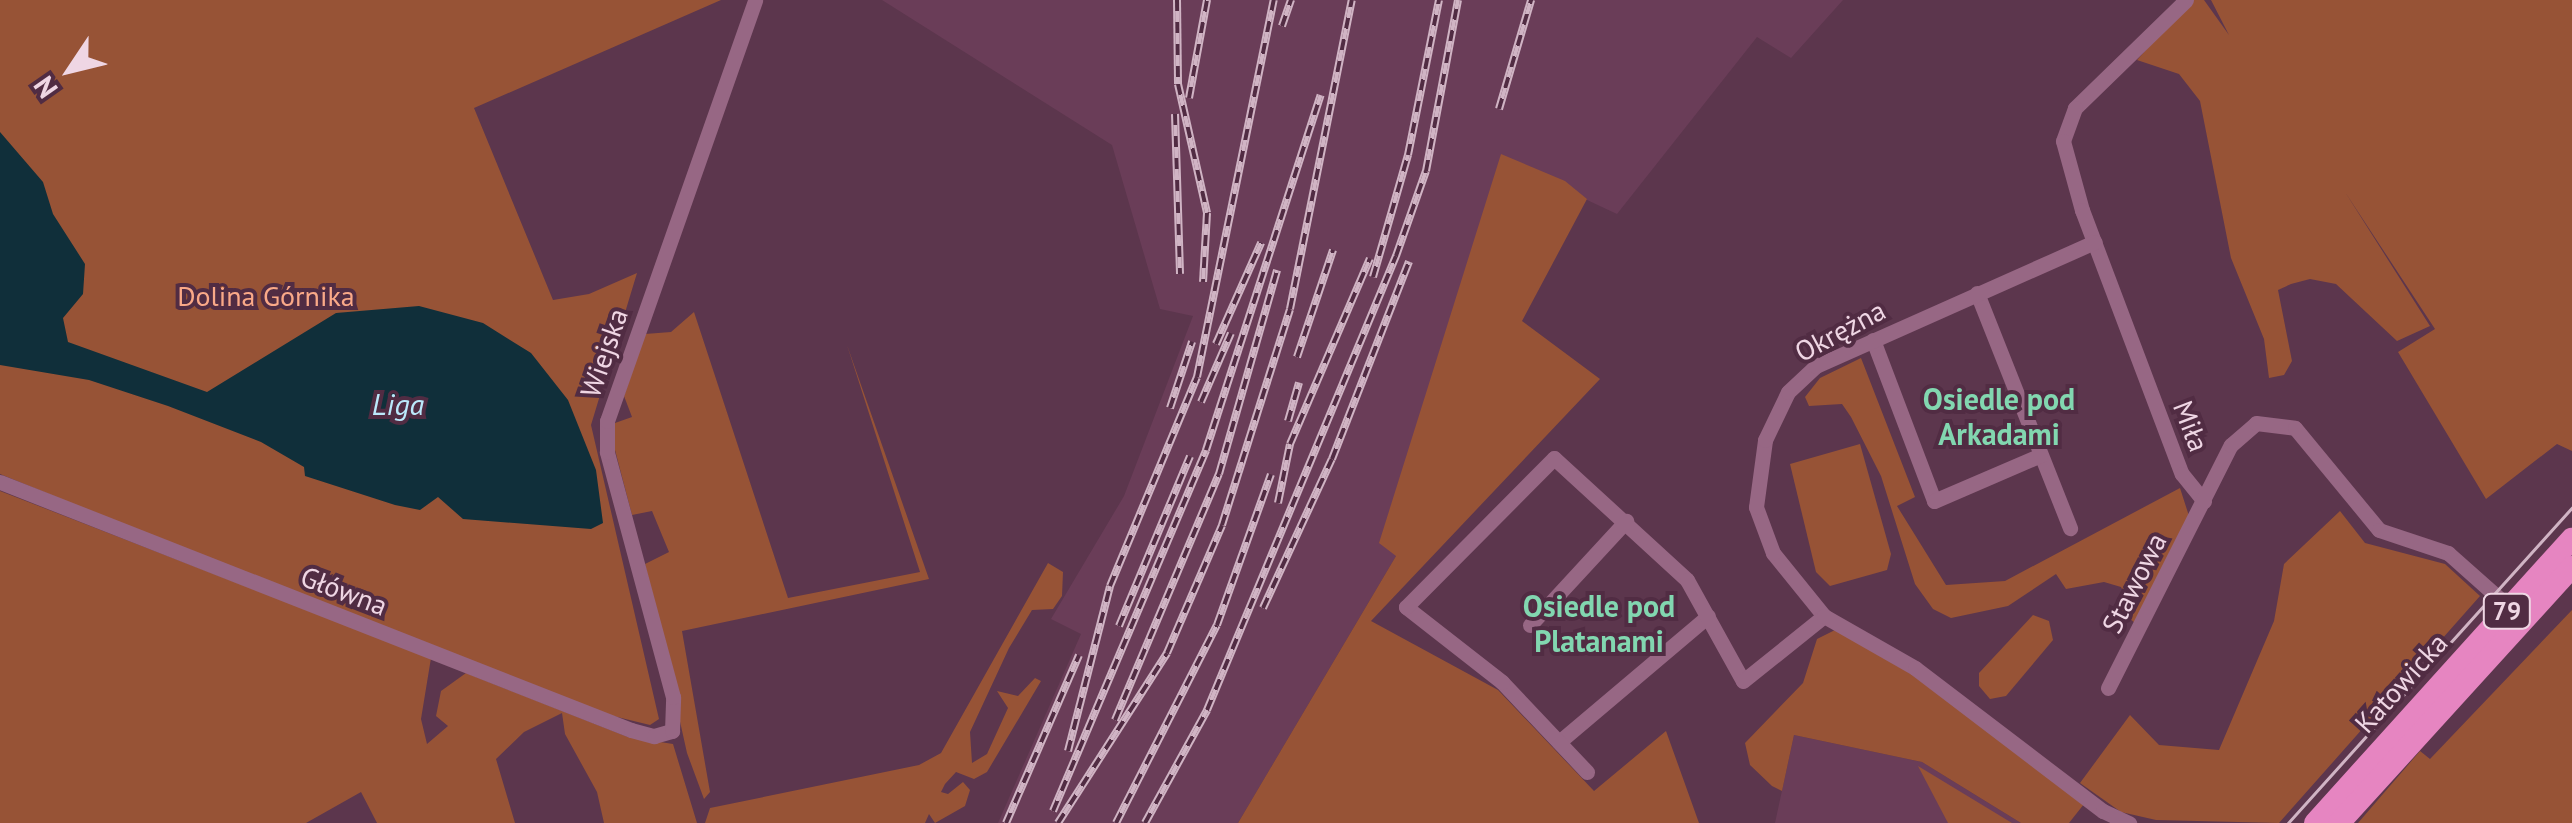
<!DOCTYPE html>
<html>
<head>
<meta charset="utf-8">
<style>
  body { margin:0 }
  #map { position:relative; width:2572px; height:823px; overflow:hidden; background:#5c364d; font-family:"PT Sans",sans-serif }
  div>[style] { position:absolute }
  .built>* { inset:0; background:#6a3d58 }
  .green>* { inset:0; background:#975336 }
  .water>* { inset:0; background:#102f3a }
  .minor>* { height:15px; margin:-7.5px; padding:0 7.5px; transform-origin:7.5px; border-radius:7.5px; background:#976784 }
  .primary>* { height:22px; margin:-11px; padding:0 11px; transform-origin:11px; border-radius:11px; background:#e685c1 }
  .tram>* { height:2.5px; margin:-1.25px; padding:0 1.25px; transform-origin:1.25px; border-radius:1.25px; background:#d0b4c4 }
  .rail>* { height:8px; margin-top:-4px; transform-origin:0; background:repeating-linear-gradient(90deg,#512c43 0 11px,#d0b4c4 0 22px); box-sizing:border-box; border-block:2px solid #d0b4c4 }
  span { translate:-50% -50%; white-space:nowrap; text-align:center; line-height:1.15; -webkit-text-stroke:8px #512c43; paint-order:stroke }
  .shield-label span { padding:2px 8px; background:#512c43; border:2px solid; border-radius:8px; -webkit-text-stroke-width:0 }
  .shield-label { font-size:25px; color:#efd6e4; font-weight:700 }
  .park-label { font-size:28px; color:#faa988 }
  .street-label { font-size:28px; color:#efd6e4 }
  .neighbourhood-label { font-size:30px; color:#82d7b0; font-weight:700 }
  .water-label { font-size:30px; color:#bbe9fb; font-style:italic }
  .north { position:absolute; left:20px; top:20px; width:100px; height:100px; -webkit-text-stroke:8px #512c43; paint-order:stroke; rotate:235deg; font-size:28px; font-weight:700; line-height:40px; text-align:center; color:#efd6e4 }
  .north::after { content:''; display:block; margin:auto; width:35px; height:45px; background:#efd6e4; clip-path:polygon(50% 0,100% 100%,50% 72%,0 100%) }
</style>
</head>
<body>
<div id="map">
  <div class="built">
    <div style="clip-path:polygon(882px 0,1843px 0,1791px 58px,1757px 37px,1617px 214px,1506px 162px,1396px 556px,1238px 823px,998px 823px,1081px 634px,1051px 619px,1124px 496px,1193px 316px,1160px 309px,1112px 145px)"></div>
    <div style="clip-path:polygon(1794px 735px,1922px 762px,2021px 823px,1775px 823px)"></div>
  </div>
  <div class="green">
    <div style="clip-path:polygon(0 0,721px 0,474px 108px,553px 300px,589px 294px,637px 273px,591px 425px,659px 719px,650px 725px,560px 703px,0 474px)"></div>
    <div style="clip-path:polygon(2191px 0,2204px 0,2229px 35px,2211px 0,2572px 0,2572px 451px,2557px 444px,2486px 499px,2398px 352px,2435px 329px,2345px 192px,2430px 326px,2397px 341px,2336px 284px,2310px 279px,2291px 284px,2278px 290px,2292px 361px,2284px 375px,2269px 378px,2264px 339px,2231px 258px,2200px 101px,2179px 74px,2137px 60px)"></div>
    <div style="clip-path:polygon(1501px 154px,1565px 181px,1587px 199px,1522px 321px,1600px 379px,1371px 621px,1498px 690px,1594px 791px,1666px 731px,1699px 823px,1238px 823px,1396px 556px,1379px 543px)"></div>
    <div style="clip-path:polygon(694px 312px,788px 598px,920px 572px,847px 345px,929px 579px,682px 631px,710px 792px,704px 799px,687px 753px,645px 564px,669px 552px,652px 511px,632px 515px,615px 450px,615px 423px,632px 417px,624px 396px,645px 334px,671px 332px)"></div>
    <div style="clip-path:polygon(1861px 358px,1915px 497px,1897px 506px,1946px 585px,2005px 581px,2180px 488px,2189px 516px,2135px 623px,2119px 610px,2126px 597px,2121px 587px,2104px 582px,2066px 589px,2056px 574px,2008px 606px,1951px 618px,1933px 609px,1915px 584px,1881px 476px,1851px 417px,1842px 404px,1809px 406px,1805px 397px,1820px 378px)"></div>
    <div style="clip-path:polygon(1860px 444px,1891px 554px,1887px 570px,1830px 586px,1816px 572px,1790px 464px)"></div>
    <div style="clip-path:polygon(0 491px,431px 658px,421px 719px,427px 744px,448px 726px,436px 716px,441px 691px,466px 673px,628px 737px,673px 744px,697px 823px,604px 823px,597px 792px,565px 734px,562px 713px,524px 732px,496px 759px,515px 823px,377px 823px,361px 792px,306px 823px,0 823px)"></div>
    <div style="clip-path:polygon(2340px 511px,2365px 543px,2445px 564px,2480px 596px,2279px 823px,2156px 820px,2121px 812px,2080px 783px,2130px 715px,2159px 745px,2219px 750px,2274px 621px,2284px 564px)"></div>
    <div style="clip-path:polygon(1048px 563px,1063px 572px,1062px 596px,1053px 609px,1032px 610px,1009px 648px,970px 732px,972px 763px,987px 754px,1008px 708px,997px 691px,1018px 696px,1035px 678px,1041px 681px,987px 772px,974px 779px,956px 772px,945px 784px,941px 792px,948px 794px,963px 782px,970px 790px,965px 806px,935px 823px,929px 814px,925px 823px,705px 823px,710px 808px,919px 765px,941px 753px)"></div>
    <div style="clip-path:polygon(2572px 610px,2572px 823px,2358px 823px,2420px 751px,2430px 759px)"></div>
    <div style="clip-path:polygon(2033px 615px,2049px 621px,2053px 640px,2006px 696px,1990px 699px,1979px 686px,1979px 673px)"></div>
    <div style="clip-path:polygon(1839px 628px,1894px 661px,2084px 804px,2069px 823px,2021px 823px,1922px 762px,1794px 735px,1782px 791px,1772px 786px,1750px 765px,1745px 743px,1803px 683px,1817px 639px)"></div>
    <div style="clip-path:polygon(1918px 766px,2012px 823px,1948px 823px)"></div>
  </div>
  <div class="water">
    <div style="clip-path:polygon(0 132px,43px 182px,53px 214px,85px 264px,83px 294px,63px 318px,68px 342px,207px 392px,336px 313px,419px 306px,483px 323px,531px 353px,568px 400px,596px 470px,603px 523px,591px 529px,463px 519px,438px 497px,420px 510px,395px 505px,305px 476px,304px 467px,261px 442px,168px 406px,89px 380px,0 365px)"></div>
  </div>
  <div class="minor">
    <div style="left:2186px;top:0;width:155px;rotate:135.8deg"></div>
    <div style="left:2075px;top:108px;width:35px;rotate:110deg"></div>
    <div style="left:2063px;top:141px;width:72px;rotate:74.6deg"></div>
    <div style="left:2082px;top:210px;width:282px;rotate:69.3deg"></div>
    <div style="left:2182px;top:474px;width:35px;rotate:51deg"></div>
    <div style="left:1977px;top:293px;width:253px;rotate:68.4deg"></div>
    <div style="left:1873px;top:340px;width:172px;rotate:69.2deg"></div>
    <div style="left:1934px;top:501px;width:116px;rotate:-23.3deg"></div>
    <div style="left:0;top:482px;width:678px;rotate:21.46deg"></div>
    <div style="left:631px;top:730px;width:24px;rotate:15deg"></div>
    <div style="left:654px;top:736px;width:19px;rotate:-16deg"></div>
    <div style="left:672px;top:731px;width:34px;rotate:-88deg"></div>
    <div style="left:673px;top:697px;width:254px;rotate:-105.1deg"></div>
    <div style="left:607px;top:452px;width:31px;rotate:-90deg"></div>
    <div style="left:607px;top:421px;width:446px;rotate:-70.6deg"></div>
    <div style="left:1824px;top:616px;width:81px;rotate:-129deg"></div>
    <div style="left:1773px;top:553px;width:49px;rotate:-110.3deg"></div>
    <div style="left:1756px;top:507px;width:68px;rotate:-82.3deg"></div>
    <div style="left:1765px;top:440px;width:53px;rotate:-64.4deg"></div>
    <div style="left:1788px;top:392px;width:38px;rotate:-43deg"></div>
    <div style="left:1816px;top:366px;width:305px;rotate:-24deg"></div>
    <div style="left:1530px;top:625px;width:142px;rotate:-47.3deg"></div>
    <div style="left:2108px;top:688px;width:272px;rotate:-63.2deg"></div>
    <div style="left:2231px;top:445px;width:33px;rotate:-41deg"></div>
    <div style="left:2256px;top:423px;width:39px;rotate:7deg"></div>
    <div style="left:2295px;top:428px;width:132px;rotate:50.5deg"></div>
    <div style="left:2379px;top:530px;width:73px;rotate:18.4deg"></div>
    <div style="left:2448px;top:553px;width:83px;rotate:41.6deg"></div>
    <div style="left:1559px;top:742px;width:195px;rotate:-40.2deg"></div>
    <div style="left:1587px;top:772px;width:124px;rotate:-133.4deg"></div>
    <div style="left:1502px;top:682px;width:122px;rotate:-142deg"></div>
    <div style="left:1406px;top:607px;width:210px;rotate:-45.2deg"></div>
    <div style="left:1554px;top:458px;width:180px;rotate:42.5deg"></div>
    <div style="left:1687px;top:580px;width:115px;rotate:61deg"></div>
    <div style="left:1743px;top:681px;width:104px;rotate:-38.7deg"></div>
    <div style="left:1824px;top:616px;width:105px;rotate:29.7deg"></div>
    <div style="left:1915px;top:668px;width:236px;rotate:37.3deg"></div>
    <div style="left:2103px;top:811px;width:29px;rotate:25deg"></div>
  </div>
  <div class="primary">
    <div style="left:2315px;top:823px;width:383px;rotate:-47.9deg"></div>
    <div style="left:2339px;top:823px;width:346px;rotate:-47.7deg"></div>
  </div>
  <div class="tram">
    <div style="left:2288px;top:823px;width:424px;rotate:-48deg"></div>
  </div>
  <div class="rail">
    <div style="left:1177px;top:0;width:84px;rotate:89.3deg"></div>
    <div style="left:1178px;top:84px;width:132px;rotate:77.3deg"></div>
    <div style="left:1207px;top:213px;width:69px;rotate:93.3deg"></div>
    <div style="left:1282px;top:26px;width:28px;rotate:-71deg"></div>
    <div style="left:1189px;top:98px;width:100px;rotate:-79.6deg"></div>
    <div style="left:1499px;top:109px;width:114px;rotate:-73.6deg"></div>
    <div style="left:1175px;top:114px;width:160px;rotate:88.2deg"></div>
    <div style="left:1373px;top:277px;width:127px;rotate:-74deg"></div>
    <div style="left:1408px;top:155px;width:158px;rotate:-78.7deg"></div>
    <div style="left:1216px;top:344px;width:111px;rotate:-66deg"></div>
    <div style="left:1297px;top:357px;width:113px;rotate:-71.4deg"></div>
    <div style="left:1201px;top:402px;width:75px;rotate:-66.5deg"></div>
    <div style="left:1170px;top:408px;width:70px;rotate:-71.6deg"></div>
    <div style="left:1288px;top:421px;width:40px;rotate:-74deg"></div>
    <div style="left:1278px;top:503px;width:60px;rotate:-78.5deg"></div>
    <div style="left:1290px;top:444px;width:202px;rotate:-66.7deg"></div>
    <div style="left:1263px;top:608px;width:164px;rotate:-65.2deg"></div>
    <div style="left:1332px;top:459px;width:212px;rotate:-68.7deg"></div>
    <div style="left:1119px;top:626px;width:184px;rotate:-67.3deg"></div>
    <div style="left:1115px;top:720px;width:267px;rotate:-67.1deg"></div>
    <div style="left:1219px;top:474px;width:212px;rotate:-74.1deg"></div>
    <div style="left:1068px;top:751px;width:170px;rotate:-75.7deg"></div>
    <div style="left:1110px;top:586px;width:226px;rotate:-67.4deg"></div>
    <div style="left:1197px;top:377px;width:385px;rotate:-78.5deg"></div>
    <div style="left:1053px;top:811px;width:392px;rotate:-67deg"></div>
    <div style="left:1206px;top:450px;width:373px;rotate:-72.1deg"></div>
    <div style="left:1006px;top:823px;width:183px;rotate:-66.5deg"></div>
    <div style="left:1058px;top:823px;width:202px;rotate:-57.3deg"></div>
    <div style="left:1167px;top:653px;width:139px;rotate:-66.7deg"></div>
    <div style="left:1222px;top:525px;width:226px;rotate:-72.5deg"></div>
    <div style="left:1290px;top:309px;width:315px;rotate:-78.7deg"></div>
    <div style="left:1116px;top:823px;width:222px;rotate:-63deg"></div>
    <div style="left:1217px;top:625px;width:160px;rotate:-70.3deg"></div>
    <div style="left:1145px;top:823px;width:129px;rotate:-61.2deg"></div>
    <div style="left:1207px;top:710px;width:492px;rotate:-67.4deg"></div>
    <div style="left:1396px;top:256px;width:90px;rotate:-70.6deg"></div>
    <div style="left:1426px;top:171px;width:174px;rotate:-79.4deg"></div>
  </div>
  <div class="shield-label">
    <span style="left:2507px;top:611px">79</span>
  </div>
  <div class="park-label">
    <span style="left:266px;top:296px">Dolina Górnika</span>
  </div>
  <div class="street-label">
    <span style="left:1840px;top:331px;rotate:-28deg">Okrężna</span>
    <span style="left:604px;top:353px;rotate:-71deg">Wiejska</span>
    <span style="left:2191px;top:426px;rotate:69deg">Miła</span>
    <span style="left:2134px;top:583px;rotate:-63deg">Stawowa</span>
    <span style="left:344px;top:591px;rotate:21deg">Główna</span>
    <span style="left:2401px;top:683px;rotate:-48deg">Katowicka</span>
  </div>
  <div class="neighbourhood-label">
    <span style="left:1999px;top:416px">Osiedle pod<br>Arkadami</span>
    <span style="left:1599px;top:623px">Osiedle pod<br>Platanami</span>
  </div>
  <div class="water-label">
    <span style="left:398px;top:404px">Liga</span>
  </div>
  <div class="north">N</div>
</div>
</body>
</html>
